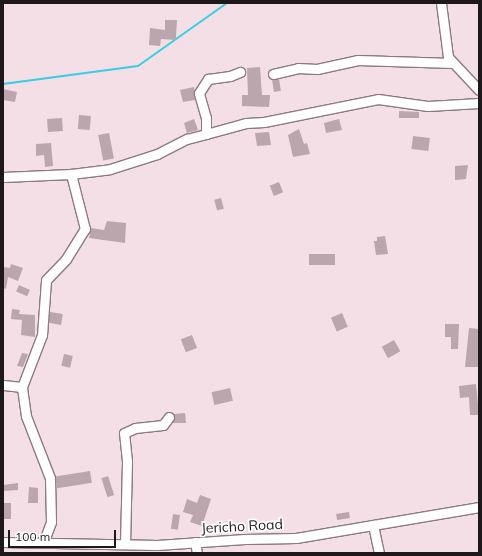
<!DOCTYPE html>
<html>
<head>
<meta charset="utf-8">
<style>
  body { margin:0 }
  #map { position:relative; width:482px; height:556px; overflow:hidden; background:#f4dfe6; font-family:Mulish,sans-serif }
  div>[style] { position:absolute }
  .stream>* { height:2px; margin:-1px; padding:0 1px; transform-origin:1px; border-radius:1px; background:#36cfe5 }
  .building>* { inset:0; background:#baa6ac; transform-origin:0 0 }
  .roads { filter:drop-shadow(1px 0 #8d7a80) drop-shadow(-1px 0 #8d7a80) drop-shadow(0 1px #8d7a80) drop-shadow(0 -1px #8d7a80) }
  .minor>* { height:9px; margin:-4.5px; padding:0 4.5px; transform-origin:4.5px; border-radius:4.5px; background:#fff }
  span { translate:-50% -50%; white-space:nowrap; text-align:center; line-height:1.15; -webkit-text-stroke:3.5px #fff; paint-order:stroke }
  .street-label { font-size:14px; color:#1f181a }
  .frame { position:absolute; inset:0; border:4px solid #1f181a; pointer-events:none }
  .scale { position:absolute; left:8px; top:530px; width:108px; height:18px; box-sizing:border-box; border:2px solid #1f181a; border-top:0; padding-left:5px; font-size:12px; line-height:14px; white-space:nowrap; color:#1f181a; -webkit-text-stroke:3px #fff; paint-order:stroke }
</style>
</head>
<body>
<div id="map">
  <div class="stream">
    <div style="left:3px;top:84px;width:136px;rotate:-7.6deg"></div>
    <div style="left:138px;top:66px;width:109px;rotate:-35.3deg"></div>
  </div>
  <div class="building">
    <div style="clip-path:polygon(165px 20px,177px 20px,176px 37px,175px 40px,161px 39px,160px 46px,149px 45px,150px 28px,165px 30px)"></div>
    <div style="clip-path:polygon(260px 67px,262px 95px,270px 95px,269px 107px,242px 106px,242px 95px,248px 95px,247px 68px)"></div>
    <div style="left:279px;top:79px;width:12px;height:7px;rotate:81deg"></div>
    <div style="clip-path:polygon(194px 87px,195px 100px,183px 102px,180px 90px)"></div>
    <div style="clip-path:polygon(3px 89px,17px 92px,15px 102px,3px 100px)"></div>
    <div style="clip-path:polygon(399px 111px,419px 112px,419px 118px,399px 118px)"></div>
    <div style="left:79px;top:115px;width:12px;height:14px;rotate:5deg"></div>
    <div style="left:62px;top:118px;width:13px;height:15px;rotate:86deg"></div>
    <div style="clip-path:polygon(194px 119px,198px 130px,187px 133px,184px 123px)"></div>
    <div style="clip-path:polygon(339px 119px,342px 130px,326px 133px,324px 123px)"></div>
    <div style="clip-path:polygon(299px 129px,304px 144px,307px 143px,310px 154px,293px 157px,288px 135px)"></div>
    <div style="clip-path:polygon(269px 132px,271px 145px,257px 146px,255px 133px)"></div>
    <div style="left:109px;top:133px;width:26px;height:11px;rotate:79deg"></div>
    <div style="left:413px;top:136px;width:17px;height:13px;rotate:7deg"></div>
    <div style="clip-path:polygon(51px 143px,53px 166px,45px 167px,44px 155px,36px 156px,36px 144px)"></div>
    <div style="clip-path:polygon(468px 165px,466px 179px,455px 180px,455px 166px)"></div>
    <div style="left:279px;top:182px;width:11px;height:10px;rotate:68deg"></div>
    <div style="left:221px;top:198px;width:11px;height:7px;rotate:75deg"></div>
    <div style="clip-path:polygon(107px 221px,126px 223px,125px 243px,89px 238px,91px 228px,104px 230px)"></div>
    <div style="clip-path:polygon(385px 236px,388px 254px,376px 255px,374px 241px,377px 241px,377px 237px)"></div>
    <div style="left:335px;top:254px;width:11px;height:26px;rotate:90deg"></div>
    <div style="clip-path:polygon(11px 264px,23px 268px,18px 281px,8px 277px,6px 289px,3px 288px,3px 267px,10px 268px)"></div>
    <div style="left:19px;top:285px;width:12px;height:7px;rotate:24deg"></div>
    <div style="clip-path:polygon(12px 309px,20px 310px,19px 314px,35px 315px,35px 337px,21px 335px,22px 320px,11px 319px)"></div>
    <div style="left:50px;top:312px;width:13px;height:11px;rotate:9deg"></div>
    <div style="left:342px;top:313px;width:15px;height:12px;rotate:67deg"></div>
    <div style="clip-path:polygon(445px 324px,459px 324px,458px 349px,451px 349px,451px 337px,445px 337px)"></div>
    <div style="clip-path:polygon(469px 328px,479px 329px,479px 367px,465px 367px)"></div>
    <div style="left:192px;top:335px;width:14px;height:12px;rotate:69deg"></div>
    <div style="left:394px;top:340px;width:13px;height:14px;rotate:61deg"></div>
    <div style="clip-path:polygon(22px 353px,28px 354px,23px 367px,17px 366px)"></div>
    <div style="left:64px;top:354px;width:9px;height:12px;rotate:13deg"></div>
    <div style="clip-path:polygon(476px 384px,479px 415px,470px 415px,469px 397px,460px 398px,459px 386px)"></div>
    <div style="left:230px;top:388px;width:13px;height:19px;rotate:77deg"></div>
    <div style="clip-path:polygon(185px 413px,186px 423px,173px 423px,174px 414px)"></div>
    <div style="left:90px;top:471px;width:12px;height:35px;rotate:81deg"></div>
    <div style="left:108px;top:476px;width:20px;height:7px;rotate:72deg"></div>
    <div style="clip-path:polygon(18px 483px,18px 490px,3px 491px,3px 485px)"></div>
    <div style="clip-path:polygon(29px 487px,38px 488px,38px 503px,28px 503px)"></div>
    <div style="clip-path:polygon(200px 495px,211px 499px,202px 526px,190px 522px,193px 515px,183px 512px,187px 499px,197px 503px)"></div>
    <div style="left:3px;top:503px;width:8px;height:16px"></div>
    <div style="left:349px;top:512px;width:6px;height:13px;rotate:81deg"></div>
    <div style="left:173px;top:514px;width:7px;height:15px;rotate:8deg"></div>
  </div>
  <div class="roads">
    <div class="minor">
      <div style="left:441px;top:3px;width:54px;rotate:82.6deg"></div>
      <div style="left:448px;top:57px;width:45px;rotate:46.8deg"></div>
      <div style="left:273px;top:74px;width:26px;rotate:-13deg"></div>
      <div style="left:298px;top:68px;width:19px;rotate:3deg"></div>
      <div style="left:317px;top:69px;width:42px;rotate:-12.4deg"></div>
      <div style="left:358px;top:60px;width:95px;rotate:1.8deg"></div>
      <div style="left:206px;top:134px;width:41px;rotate:-15.4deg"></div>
      <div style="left:246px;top:123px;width:18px;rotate:-3deg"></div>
      <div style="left:264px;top:122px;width:116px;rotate:-11.4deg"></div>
      <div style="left:378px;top:99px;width:50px;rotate:8deg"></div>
      <div style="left:428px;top:106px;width:51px;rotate:-3.4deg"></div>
      <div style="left:3px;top:177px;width:68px;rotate:-2.5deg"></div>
      <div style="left:71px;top:174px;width:39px;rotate:-7deg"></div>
      <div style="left:110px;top:169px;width:49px;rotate:-17.7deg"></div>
      <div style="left:157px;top:154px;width:34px;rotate:-27deg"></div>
      <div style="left:187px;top:139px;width:20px;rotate:-15deg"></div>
      <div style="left:206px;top:134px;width:16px;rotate:-90deg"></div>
      <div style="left:206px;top:118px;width:26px;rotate:-106deg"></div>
      <div style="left:199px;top:93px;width:17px;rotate:-57deg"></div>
      <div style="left:208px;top:79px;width:22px;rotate:-8deg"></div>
      <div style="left:230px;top:76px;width:11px;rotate:-22deg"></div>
      <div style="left:3px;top:385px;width:19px;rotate:6deg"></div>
      <div style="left:373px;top:525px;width:29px;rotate:78deg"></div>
      <div style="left:3px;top:542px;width:154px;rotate:1.1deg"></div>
      <div style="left:157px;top:545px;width:88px;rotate:-3.9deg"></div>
      <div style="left:245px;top:539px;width:51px;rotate:-1.1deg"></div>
      <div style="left:296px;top:538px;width:186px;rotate:-9.6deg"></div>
      <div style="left:195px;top:542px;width:11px;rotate:80deg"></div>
      <div style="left:43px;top:543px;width:22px;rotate:-69deg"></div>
      <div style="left:51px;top:522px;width:44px;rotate:-91.3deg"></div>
      <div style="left:50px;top:478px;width:66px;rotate:-111.2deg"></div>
      <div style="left:26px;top:416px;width:29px;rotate:-98deg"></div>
      <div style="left:22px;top:387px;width:56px;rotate:-69deg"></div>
      <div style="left:42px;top:335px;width:55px;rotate:-85.8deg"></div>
      <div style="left:46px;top:280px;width:29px;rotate:-46deg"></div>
      <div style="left:66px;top:259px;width:36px;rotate:-58deg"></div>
      <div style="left:85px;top:229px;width:57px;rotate:-104.3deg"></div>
      <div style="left:125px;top:544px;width:83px;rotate:-88.6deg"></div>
      <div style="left:127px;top:461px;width:28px;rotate:-96deg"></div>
      <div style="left:124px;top:433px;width:12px;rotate:-24deg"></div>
      <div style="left:135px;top:428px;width:28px;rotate:-6deg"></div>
      <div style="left:163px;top:425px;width:10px;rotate:-53deg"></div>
    </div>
  </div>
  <div class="street-label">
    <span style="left:242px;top:526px;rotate:-3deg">Jericho Road</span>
  </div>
  <div class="frame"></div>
  <div class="scale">100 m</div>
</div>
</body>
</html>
